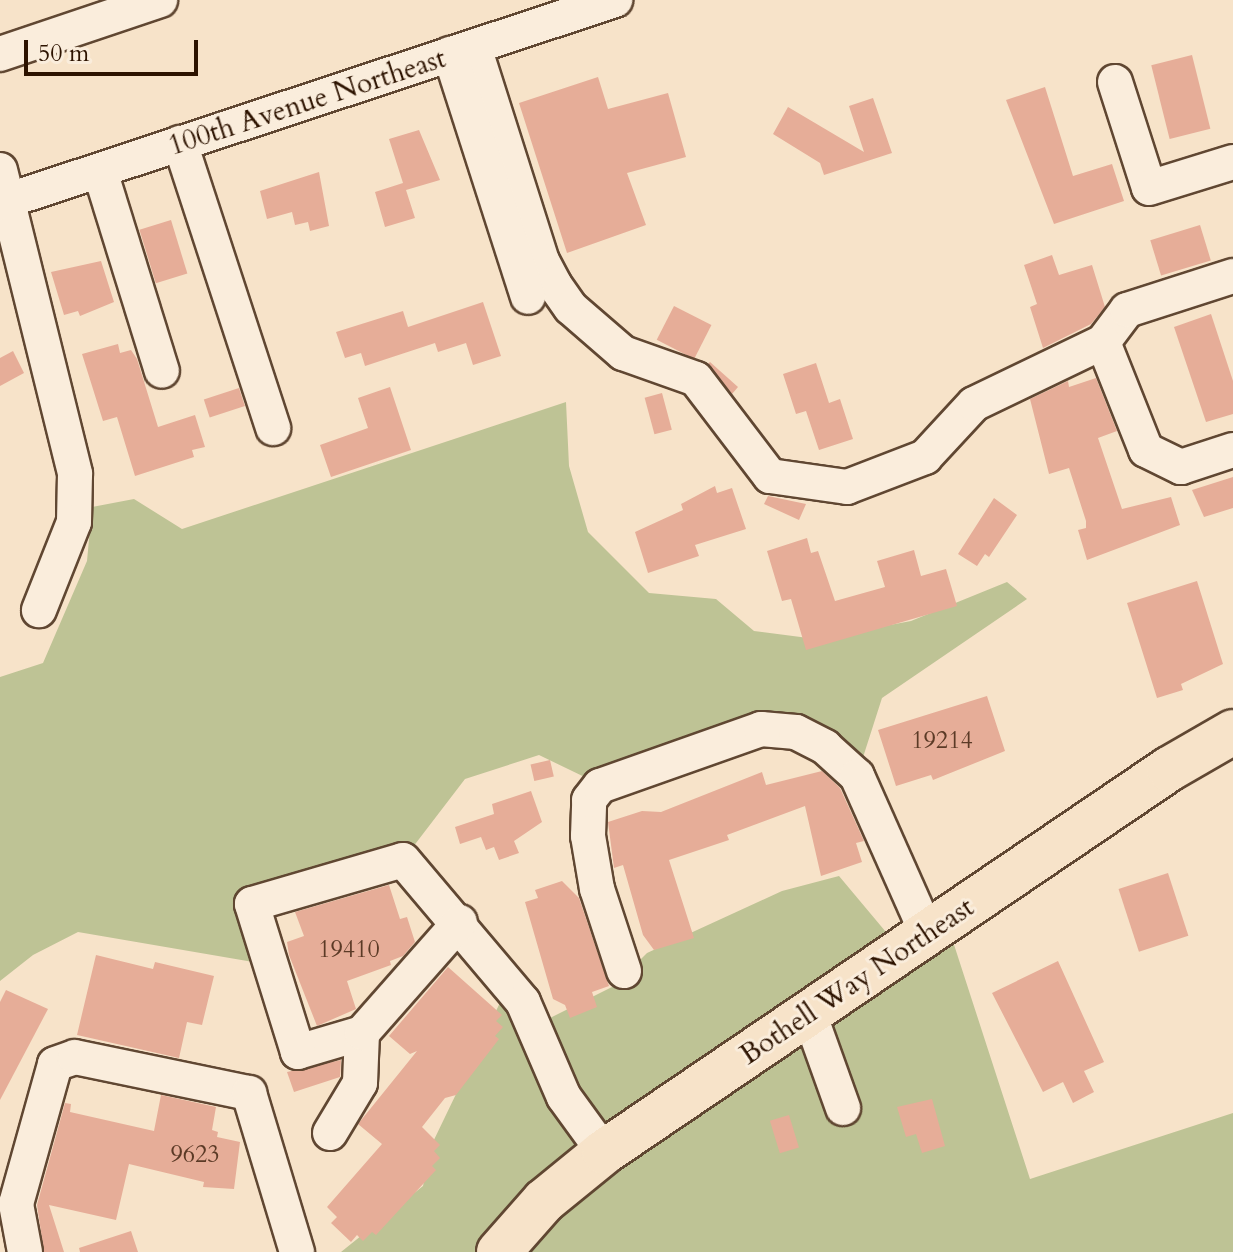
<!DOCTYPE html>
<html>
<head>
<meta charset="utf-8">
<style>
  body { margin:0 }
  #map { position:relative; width:1233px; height:1252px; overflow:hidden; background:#f7e3c9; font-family:Cardo,serif }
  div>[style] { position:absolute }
  .green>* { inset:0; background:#bec395 }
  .building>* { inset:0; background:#e6ad98; transform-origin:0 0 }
  .roads { filter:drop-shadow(2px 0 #604732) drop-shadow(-2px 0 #604732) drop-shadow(0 2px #604732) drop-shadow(0 -2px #604732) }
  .minor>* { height:34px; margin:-17px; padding:0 17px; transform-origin:17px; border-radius:17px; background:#faeddc }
  .major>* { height:44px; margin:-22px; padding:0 22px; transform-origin:22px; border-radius:22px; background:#f7e3c9 }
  span { translate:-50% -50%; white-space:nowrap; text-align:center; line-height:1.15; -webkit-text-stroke:6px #faeddc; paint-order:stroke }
  .number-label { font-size:24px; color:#5b3a26 }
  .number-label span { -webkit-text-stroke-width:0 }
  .street-label { font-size:28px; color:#2d1300 }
  .scale { position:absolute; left:24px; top:40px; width:174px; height:36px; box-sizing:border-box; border:4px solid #2d1300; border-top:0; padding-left:10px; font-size:24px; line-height:28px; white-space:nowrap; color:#2d1300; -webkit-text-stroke:6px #faeddc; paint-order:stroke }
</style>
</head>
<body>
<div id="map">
  <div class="green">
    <div style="clip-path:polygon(566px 402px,569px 466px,588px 532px,649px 593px,716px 599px,754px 631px,816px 639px,911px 621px,1007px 582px,1027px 599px,882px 698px,857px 776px,796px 732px,597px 783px,539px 755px,465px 779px,403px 860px,253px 904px,271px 965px,78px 932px,33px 955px,0 981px,0 677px,43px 663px,87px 561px,92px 507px,134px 499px,182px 529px)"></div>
    <div style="clip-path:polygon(839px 876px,901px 950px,946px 920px,1030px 1179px,1233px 1113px,1233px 1252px,341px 1252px,423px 1186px,432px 1144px,509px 984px,534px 1026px,614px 986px,647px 953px,782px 891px)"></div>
  </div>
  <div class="building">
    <div style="left:1192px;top:55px;width:76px;height:42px;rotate:76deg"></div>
    <div style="clip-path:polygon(598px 77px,608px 109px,668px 93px,686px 157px,627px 173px,646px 225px,567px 253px,519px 103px)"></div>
    <div style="clip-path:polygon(1045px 87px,1073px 176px,1112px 164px,1124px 201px,1054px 224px,1006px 100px)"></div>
    <div style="clip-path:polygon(873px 98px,892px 153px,824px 175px,820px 163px,773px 134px,788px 107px,864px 152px,849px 106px)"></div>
    <div style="clip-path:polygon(419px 130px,440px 180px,406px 190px,415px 218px,385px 227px,375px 192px,403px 183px,389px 139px)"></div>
    <div style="clip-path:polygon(319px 172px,329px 226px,310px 231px,308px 222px,295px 225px,292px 212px,267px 219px,260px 191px)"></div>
    <div style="left:171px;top:220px;width:56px;height:33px;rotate:73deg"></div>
    <div style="left:1200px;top:225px;width:37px;height:52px;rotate:73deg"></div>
    <div style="clip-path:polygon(1052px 255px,1059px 275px,1092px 265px,1105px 307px,1091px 324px,1043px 348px,1030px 307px,1037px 304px,1024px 265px)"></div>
    <div style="clip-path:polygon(101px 261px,114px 302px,80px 316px,78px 311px,64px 315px,51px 272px)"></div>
    <div style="clip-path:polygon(483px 302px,501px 356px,473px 365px,466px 343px,438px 352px,435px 343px,365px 366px,361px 353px,345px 358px,336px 332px,403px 311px,408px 327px)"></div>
    <div style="left:674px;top:306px;width:42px;height:38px;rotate:27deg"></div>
    <div style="clip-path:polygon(1211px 314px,1233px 381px,1233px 414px,1206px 422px,1174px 327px)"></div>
    <div style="clip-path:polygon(118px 344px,120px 353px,131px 350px,137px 359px,158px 427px,195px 415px,205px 447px,192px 450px,194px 457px,135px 476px,117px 417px,103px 421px,82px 354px)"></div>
    <div style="clip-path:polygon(13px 351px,24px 373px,0 386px,0 358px)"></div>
    <div style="clip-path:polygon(710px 362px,738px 387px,732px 394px,708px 364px)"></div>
    <div style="clip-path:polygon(816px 363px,829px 403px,840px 399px,853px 439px,819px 450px,806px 411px,796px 414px,783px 374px)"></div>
    <div style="clip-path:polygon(1096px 378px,1117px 431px,1098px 438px,1122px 509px,1171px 497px,1180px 525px,1087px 560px,1078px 530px,1086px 528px,1086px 521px,1069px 468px,1049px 474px,1030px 399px,1068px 381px,1069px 387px)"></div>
    <div style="clip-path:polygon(390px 387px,411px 450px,331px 477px,320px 445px,368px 428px,358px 398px)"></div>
    <div style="left:239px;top:388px;width:19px;height:37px;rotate:72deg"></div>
    <div style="left:662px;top:393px;width:38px;height:18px;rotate:75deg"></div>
    <div style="clip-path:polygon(1233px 477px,1233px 508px,1204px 517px,1192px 490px)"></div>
    <div style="clip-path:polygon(715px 486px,717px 493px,732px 488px,746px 529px,695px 545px,699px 556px,648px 573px,635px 532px,683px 510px,681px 504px)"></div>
    <div style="clip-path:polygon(768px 496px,806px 504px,799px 520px,764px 504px)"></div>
    <div style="clip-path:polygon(994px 498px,1017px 515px,989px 557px,985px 554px,977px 566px,958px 554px)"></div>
    <div style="clip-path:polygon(807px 538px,811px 553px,818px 551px,835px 601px,885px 587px,877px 561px,914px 550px,921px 576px,946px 569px,957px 606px,806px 650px,791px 599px,782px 601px,767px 551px)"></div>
    <div style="clip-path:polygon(1197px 581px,1223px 664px,1181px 684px,1183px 690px,1157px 698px,1127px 603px)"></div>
    <div style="clip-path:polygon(987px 696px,1005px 751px,933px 780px,931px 775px,896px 786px,878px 730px)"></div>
    <div style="left:550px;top:760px;width:17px;height:20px;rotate:77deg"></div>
    <div style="clip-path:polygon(822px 771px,840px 788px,864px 841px,856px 843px,862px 862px,821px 876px,805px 806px,727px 835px,729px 840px,669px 860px,694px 938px,654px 950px,643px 935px,623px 865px,614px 868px,608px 822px,642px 811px,661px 812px,762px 772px,766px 785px)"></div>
    <div style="clip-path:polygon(531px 791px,542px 822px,514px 841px,519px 853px,499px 860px,494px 847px,486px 850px,481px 837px,460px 844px,455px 827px,494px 814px,492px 804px)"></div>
    <div style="left:1168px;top:873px;width:66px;height:52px;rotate:72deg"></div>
    <div style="clip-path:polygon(562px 881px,579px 898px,609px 986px,592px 992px,597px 1007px,570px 1018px,565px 1005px,553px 999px,525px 902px,538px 898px,535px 890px)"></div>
    <div style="clip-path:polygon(389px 885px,400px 919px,407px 917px,415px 942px,403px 956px,390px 961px,391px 965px,347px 981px,356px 1009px,317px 1026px,289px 955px,287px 942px,304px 936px,295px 912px)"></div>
    <div style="clip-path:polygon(96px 955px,153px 969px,155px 962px,214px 976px,202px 1025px,187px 1022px,179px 1058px,77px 1035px)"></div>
    <div style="clip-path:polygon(1058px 961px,1104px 1062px,1084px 1071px,1094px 1092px,1073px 1103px,1063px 1082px,1043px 1092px,992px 993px)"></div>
    <div style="clip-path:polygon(448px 967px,502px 1015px,496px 1021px,503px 1027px,495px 1036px,499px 1039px,456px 1095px,445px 1098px,422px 1127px,440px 1145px,434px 1151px,440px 1158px,432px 1166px,436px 1170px,376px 1235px,372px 1232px,363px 1241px,357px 1235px,351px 1242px,331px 1223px,337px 1217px,327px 1207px,382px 1144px,358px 1124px,417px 1051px,410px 1054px,389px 1036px)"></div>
    <div style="clip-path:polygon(6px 990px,48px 1009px,0 1100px,0 1002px)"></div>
    <div style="clip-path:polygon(341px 1060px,340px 1077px,294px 1092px,287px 1072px)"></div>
    <div style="clip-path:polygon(161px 1095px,216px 1107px,212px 1130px,218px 1132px,217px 1137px,240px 1142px,234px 1189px,203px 1187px,204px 1182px,129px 1164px,116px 1220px,49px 1205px,64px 1252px,44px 1252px,37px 1205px,65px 1103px,71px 1104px,70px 1112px,154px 1131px)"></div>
    <div style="clip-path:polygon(932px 1099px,945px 1146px,922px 1153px,916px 1134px,906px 1137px,897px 1107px)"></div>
    <div style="left:789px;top:1115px;width:34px;height:20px;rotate:73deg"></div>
    <div style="clip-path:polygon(131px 1231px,138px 1252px,80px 1252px,79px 1248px)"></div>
  </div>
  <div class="roads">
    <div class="minor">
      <div style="left:474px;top:47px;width:225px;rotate:72.4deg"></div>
      <div style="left:542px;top:261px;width:26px;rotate:62deg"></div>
      <div style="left:554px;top:284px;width:29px;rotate:55deg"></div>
      <div style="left:571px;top:308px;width:69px;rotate:40.9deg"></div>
      <div style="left:623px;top:353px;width:77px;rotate:19.6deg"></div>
      <div style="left:696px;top:379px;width:122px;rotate:52.7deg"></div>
      <div style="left:770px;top:476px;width:78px;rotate:8.1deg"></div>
      <div style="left:847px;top:487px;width:84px;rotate:-21deg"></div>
      <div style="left:925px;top:457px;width:72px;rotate:-47.2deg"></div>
      <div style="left:974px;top:404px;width:143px;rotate:-25.7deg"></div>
      <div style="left:1103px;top:342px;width:40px;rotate:-53deg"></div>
      <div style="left:1127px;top:310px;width:111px;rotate:-17.8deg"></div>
      <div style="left:0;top:54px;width:169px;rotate:-18.6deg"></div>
      <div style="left:450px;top:54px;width:255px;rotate:72.2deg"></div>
      <div style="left:1115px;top:82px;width:111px;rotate:72.2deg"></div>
      <div style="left:1149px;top:188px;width:88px;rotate:-17.2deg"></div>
      <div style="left:180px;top:143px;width:300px;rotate:71.9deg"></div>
      <div style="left:0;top:170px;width:313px;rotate:76.1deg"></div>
      <div style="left:75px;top:474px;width:48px;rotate:91.2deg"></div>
      <div style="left:74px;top:522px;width:95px;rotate:111.7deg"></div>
      <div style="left:100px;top:171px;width:209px;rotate:72.8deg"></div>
      <div style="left:0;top:203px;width:648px;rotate:-18.27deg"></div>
      <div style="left:1103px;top:342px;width:116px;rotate:68.3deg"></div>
      <div style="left:1146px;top:450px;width:39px;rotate:26deg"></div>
      <div style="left:1181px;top:467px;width:55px;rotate:-18.1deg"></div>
      <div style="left:624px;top:971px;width:86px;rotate:-108.2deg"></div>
      <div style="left:597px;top:889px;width:54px;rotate:-99.6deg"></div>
      <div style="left:588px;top:836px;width:36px;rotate:-88deg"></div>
      <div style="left:589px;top:800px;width:18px;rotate:-52deg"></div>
      <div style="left:600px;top:786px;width:171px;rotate:-19.5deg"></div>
      <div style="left:761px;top:729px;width:35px;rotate:5deg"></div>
      <div style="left:796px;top:732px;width:33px;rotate:27deg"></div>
      <div style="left:825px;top:747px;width:43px;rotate:42.2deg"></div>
      <div style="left:857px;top:776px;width:172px;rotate:66deg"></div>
      <div style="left:809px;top:1013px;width:101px;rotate:70.3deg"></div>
      <div style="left:362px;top:1033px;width:67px;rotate:163.5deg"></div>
      <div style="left:298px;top:1052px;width:155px;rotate:-107.3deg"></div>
      <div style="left:252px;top:904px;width:157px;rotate:-16.2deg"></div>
      <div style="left:403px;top:860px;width:186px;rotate:49.8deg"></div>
      <div style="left:523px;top:1002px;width:103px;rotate:66.7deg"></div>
      <div style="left:564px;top:1097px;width:68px;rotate:54deg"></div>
      <div style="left:330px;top:1133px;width:58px;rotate:-59deg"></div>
      <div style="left:360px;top:1083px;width:50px;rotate:-87.7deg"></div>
      <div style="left:362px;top:1033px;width:148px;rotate:-48.6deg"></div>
      <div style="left:25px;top:1252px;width:49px;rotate:-100.6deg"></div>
      <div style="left:16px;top:1204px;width:145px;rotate:-74.4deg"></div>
      <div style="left:55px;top:1064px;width:21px;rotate:-19deg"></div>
      <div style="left:75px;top:1057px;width:178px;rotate:11.7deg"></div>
      <div style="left:249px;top:1093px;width:166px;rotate:73.2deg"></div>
    </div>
    <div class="major">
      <div style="left:499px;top:1252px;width:68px;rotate:-48.6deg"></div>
      <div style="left:544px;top:1201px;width:77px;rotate:-39.2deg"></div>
      <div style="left:604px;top:1152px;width:683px;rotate:-34.13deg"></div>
      <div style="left:1169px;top:769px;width:74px;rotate:-30deg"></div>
    </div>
  </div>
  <div class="number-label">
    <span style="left:942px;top:741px">19214</span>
    <span style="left:349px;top:950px">19410</span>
    <span style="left:195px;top:1155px">9623</span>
  </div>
  <div class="street-label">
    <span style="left:307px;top:102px;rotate:-18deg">100th Avenue Northeast</span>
    <span style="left:857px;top:981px;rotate:-34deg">Bothell Way Northeast</span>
  </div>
  <div class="scale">50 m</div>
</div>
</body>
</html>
